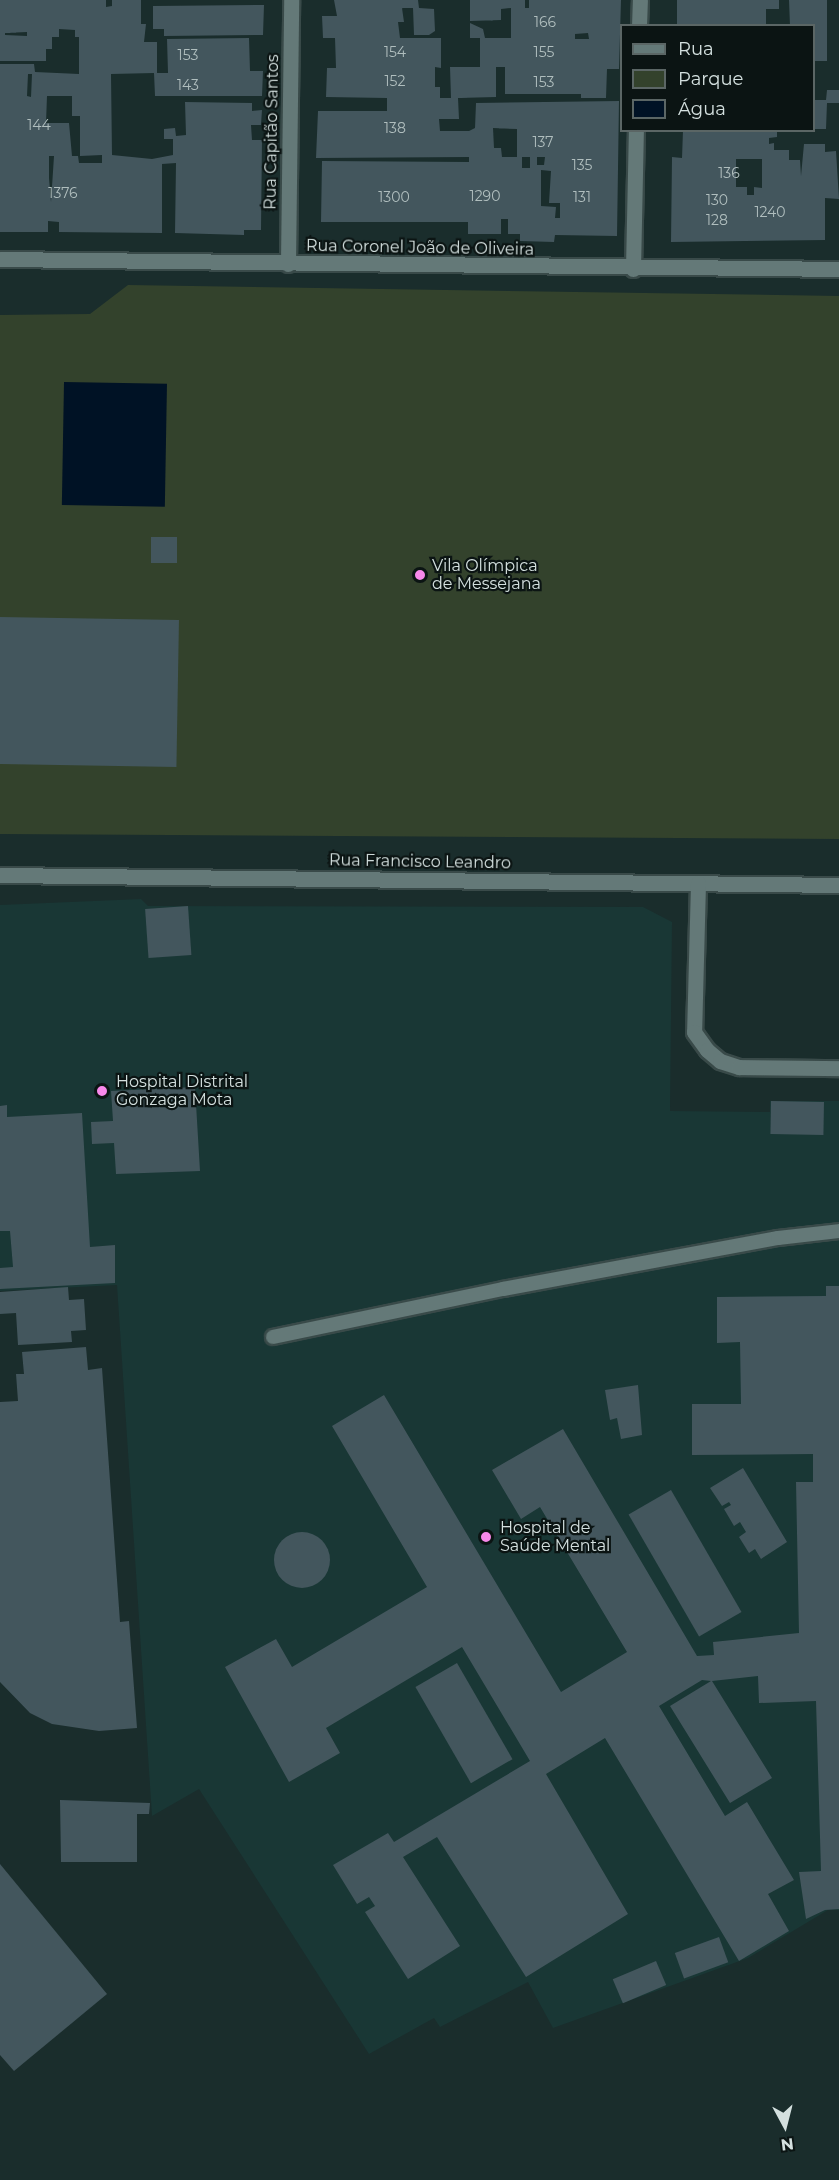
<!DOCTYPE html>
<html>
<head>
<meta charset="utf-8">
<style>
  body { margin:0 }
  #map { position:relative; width:839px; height:2180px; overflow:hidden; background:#1a2d2c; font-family:Montserrat,sans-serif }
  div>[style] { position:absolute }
  .built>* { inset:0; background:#193735 }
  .green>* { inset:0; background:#33422c }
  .water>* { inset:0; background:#001225; transform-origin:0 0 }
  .building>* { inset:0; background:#43565d; transform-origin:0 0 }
  .round { border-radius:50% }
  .roads { filter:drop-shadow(2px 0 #394a49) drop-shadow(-2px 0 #394a49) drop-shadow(0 2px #394a49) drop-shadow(0 -2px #394a49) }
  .lane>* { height:14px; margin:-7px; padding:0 7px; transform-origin:7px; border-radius:7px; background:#647978 }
  .street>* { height:15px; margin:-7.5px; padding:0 7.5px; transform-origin:7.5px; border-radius:7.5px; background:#647978 }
  .secondary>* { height:15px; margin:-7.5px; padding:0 7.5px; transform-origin:7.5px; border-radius:7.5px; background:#647978 }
  .dots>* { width:16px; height:16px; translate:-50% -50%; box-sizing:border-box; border:3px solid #0b1413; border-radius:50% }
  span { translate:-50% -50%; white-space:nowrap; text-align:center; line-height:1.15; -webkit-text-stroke:4.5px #0b1413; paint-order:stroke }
  .number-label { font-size:14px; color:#b0bebe }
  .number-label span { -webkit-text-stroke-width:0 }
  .street-label { font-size:16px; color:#d4e0df }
  .poi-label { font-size:16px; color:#d4e0df }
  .left { translate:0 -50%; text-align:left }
  .legend { position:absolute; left:620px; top:24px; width:195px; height:108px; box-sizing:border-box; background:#0b1413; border:2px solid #5b6665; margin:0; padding:8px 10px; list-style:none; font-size:18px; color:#d4e0df }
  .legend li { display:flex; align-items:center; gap:12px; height:30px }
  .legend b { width:30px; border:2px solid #5b6665 }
  .north { position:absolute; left:755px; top:2096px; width:60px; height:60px; -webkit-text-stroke:4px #0b1413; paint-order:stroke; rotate:173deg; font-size:16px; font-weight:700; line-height:24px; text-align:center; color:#d4e0df }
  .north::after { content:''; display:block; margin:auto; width:21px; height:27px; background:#d4e0df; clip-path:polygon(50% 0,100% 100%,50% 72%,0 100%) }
</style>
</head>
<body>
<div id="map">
  <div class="built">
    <div style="clip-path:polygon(141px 899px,148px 906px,643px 907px,672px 922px,670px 1111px,770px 1112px,770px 1101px,839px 1101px,839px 1910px,828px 1910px,748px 1958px,553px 2028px,528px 1982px,440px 2027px,434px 2018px,369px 2054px,199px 1789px,152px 1816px,117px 1285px,0 1291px,0 905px)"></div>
  </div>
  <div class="green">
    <div style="clip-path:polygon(128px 285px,839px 296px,839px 839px,0 834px,0 315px,90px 314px)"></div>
  </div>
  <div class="water">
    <div style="left:64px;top:382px;width:103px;height:123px;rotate:1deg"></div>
  </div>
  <div class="building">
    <div style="clip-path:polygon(evenodd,0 0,106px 0,106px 7px,112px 6px,112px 0,141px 0,141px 24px,146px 24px,144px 42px,157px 42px,157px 73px,168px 73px,167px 39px,249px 38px,250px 71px,263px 71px,262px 96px,155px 96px,154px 73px,111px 74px,112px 155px,152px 159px,173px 155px,173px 139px,164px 139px,164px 129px,175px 128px,176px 136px,186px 135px,185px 102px,252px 103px,252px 111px,262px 110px,261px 125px,251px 125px,252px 140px,262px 140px,261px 230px,244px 230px,244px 235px,175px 233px,176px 163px,162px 164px,162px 233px,59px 232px,59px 222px,48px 221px,48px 232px,0 232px,0 64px,34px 64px,35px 72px,79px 74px,79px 37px,75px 37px,75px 30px,59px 29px,59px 37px,52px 37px,52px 49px,46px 49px,46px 61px,0 61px,0 0,27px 32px,27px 36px,5px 35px,5px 33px,27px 32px,0 0,28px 74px,32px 74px,31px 97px,27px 96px,28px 74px,0 0,47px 96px,72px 96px,72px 116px,80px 116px,80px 156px,102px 155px,102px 163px,79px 163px,78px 156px,72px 156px,69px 123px,46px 123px,47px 96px,0 0,49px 156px,54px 156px,51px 202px,49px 178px,49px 156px)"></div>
    <div style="clip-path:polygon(evenodd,334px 0,418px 0,419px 8px,434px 9px,435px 31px,429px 35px,414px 35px,413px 8px,402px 8px,404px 22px,398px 22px,400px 38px,441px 38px,441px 68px,435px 67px,435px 87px,440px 87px,440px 98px,451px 98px,450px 67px,480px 67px,480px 38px,470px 38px,470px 23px,483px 29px,485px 38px,511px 38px,511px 8px,501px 9px,501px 20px,470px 21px,470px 0,525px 0,525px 8px,529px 8px,529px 0,621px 0,619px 69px,607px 69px,606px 98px,581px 98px,581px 94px,505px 94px,505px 67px,496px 67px,496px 97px,458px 98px,459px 119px,439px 119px,440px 131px,469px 131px,475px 128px,476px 103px,619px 101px,617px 236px,555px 235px,554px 242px,520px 241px,520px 234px,508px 234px,508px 219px,501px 219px,501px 234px,468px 234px,468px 222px,321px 222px,322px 161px,469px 162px,469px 157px,316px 158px,318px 111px,387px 111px,387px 98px,326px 97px,327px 68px,336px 68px,335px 38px,323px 38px,322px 16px,337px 16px,334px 0,588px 33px,589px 39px,575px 39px,575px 34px,588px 33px,334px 0,493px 128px,517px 129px,517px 157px,502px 157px,501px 148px,494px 148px,493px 128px,334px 0,522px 157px,530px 157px,530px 168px,522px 168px,522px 157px,334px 0,537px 157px,545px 157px,544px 165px,537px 165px,537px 157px,334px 0,541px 170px,551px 171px,549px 203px,560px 203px,560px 218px,555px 218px,556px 207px,541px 206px,541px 170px)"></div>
    <div style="clip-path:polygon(677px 0,779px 0,779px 9px,766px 9px,766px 26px,677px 26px)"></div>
    <div style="clip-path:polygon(789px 0,827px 0,827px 61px,814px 61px,814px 26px,790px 26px)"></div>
    <div style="clip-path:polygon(264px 5px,263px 35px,164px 36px,164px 29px,153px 29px,153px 6px)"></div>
    <div style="clip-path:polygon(827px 90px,839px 90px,839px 103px,827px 103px,826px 129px,814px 129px,814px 100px,826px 100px)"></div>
    <div style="clip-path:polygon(evenodd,683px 130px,777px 130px,777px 137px,769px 138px,769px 144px,774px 143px,774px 150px,789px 150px,789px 160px,800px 160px,801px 176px,804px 144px,825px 144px,825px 152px,836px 151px,839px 199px,825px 198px,825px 240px,671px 242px,672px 157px,682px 158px,683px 130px,736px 159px,762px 159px,762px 188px,754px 187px,754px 195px,747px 195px,747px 187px,736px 187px,736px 159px)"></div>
    <div style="left:151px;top:537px;width:26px;height:26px"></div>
    <div style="left:0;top:617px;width:179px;height:147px;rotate:1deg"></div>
    <div style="left:188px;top:906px;width:49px;height:43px;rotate:86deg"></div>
    <div style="clip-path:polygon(195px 1087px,200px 1171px,116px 1174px,114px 1143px,92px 1144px,91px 1122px,113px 1121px,111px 1091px)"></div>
    <div style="left:771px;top:1101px;width:53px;height:33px;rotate:1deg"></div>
    <div style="clip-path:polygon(7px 1105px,7px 1117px,82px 1113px,90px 1247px,115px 1245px,115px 1283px,0 1289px,0 1268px,13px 1267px,10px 1231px,0 1231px,0 1106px)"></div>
    <div style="clip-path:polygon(826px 1286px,839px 1286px,839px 1909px,825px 1910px,806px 1919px,799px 1872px,821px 1871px,816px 1701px,759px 1703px,758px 1676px,712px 1681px,772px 1778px,730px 1803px,670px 1706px,711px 1681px,702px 1680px,659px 1706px,725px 1816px,747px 1802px,794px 1880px,768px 1894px,789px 1931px,739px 1961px,605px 1738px,546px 1774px,628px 1914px,526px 1977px,437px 1837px,403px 1857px,460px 1946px,408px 1979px,365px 1912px,375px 1906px,369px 1897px,357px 1904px,333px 1865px,388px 1833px,394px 1842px,530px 1761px,462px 1647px,326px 1728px,340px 1753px,289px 1782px,225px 1667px,276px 1639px,292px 1667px,427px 1587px,332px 1426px,384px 1395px,561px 1692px,627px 1652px,540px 1507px,521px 1519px,492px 1470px,563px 1429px,697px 1656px,714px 1655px,713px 1642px,799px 1633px,796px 1482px,813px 1482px,813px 1454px,692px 1455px,692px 1404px,741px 1404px,740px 1342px,717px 1343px,717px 1297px,826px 1296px)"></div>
    <div style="clip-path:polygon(68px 1287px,69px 1300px,84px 1299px,86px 1330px,71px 1331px,72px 1342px,18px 1345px,16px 1313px,0 1314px,0 1292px)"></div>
    <div style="clip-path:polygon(86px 1347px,88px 1370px,102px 1368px,120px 1622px,129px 1621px,137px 1728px,99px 1731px,52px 1724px,30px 1713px,0 1682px,0 1402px,18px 1401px,16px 1374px,24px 1374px,22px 1352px)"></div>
    <div style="clip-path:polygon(638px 1385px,642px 1435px,621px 1439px,617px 1418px,610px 1420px,605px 1390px)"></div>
    <div style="clip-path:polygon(743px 1468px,787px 1542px,761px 1559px,755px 1549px,749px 1553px,739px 1537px,746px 1532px,740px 1522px,734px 1526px,724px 1509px,731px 1505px,729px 1502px,722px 1506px,710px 1488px)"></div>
    <div style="left:671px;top:1490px;width:141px;height:49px;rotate:60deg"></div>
    <div class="round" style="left:274px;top:1532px;width:56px;height:56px"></div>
    <div style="left:457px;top:1663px;width:111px;height:48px;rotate:60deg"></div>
    <div style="clip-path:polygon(60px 1800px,150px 1803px,149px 1814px,137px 1814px,137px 1862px,61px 1862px)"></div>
    <div style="clip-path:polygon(0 1864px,107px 1994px,14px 2071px,0 2055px)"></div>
    <div style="left:719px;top:1937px;width:27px;height:47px;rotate:70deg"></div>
    <div style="left:656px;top:1961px;width:26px;height:47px;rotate:67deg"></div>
  </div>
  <div class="roads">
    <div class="lane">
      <div style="left:273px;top:1337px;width:235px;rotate:-11.8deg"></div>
      <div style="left:503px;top:1289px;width:280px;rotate:-10.5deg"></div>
      <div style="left:778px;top:1238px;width:61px;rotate:-6.5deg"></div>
    </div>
    <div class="street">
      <div style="left:639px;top:26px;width:26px;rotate:-88deg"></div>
      <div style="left:288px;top:264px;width:264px;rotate:-89.3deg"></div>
      <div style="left:633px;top:269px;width:139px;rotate:-88.8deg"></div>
      <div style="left:0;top:875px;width:839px;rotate:0.68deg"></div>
      <div style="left:698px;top:883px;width:149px;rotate:91.5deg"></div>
      <div style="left:694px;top:1032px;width:22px;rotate:54deg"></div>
      <div style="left:707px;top:1050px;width:17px;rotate:40deg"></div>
      <div style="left:720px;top:1061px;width:20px;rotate:18deg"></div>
      <div style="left:739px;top:1067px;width:100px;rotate:0.6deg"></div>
    </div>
    <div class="secondary">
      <div style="left:0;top:259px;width:839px;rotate:0.68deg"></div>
    </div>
  </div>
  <div class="dots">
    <div style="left:420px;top:575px;background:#f888ea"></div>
    <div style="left:102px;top:1091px;background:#f888ea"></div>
    <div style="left:486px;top:1537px;background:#f888ea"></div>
  </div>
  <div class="number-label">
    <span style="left:545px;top:22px">166</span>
    <span style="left:395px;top:52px">154</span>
    <span style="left:544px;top:52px">155</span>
    <span style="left:188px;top:55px">153</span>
    <span style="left:395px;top:81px">152</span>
    <span style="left:544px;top:82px">153</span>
    <span style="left:188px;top:85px">143</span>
    <span style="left:39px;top:125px">144</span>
    <span style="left:395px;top:128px">138</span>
    <span style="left:543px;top:142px">137</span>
    <span style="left:582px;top:165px">135</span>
    <span style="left:729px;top:173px">136</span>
    <span style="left:63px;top:193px">1376</span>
    <span style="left:485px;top:196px">1290</span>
    <span style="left:394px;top:197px">1300</span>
    <span style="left:582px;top:197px">131</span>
    <span style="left:717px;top:200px">130</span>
    <span style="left:770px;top:212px">1240</span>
    <span style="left:717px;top:220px">128</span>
  </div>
  <div class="street-label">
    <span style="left:272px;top:132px;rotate:-89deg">Rua Capitão Santos</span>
    <span style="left:420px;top:248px;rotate:1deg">Rua Coronel João de Oliveira</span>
    <span style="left:420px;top:862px;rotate:1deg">Rua Francisco Leandro</span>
  </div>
  <div class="poi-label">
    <span class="left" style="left:432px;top:575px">Vila Olímpica<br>de Messejana</span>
    <span class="left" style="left:116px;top:1091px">Hospital Distrital<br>Gonzaga Mota</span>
    <span class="left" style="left:500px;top:1537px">Hospital de<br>Saúde Mental</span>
  </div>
  <ul class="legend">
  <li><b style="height:8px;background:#647978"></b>Rua</li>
  <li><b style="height:16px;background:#33422c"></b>Parque</li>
  <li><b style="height:16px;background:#001225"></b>Água</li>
  </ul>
  <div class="north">N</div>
</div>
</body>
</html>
